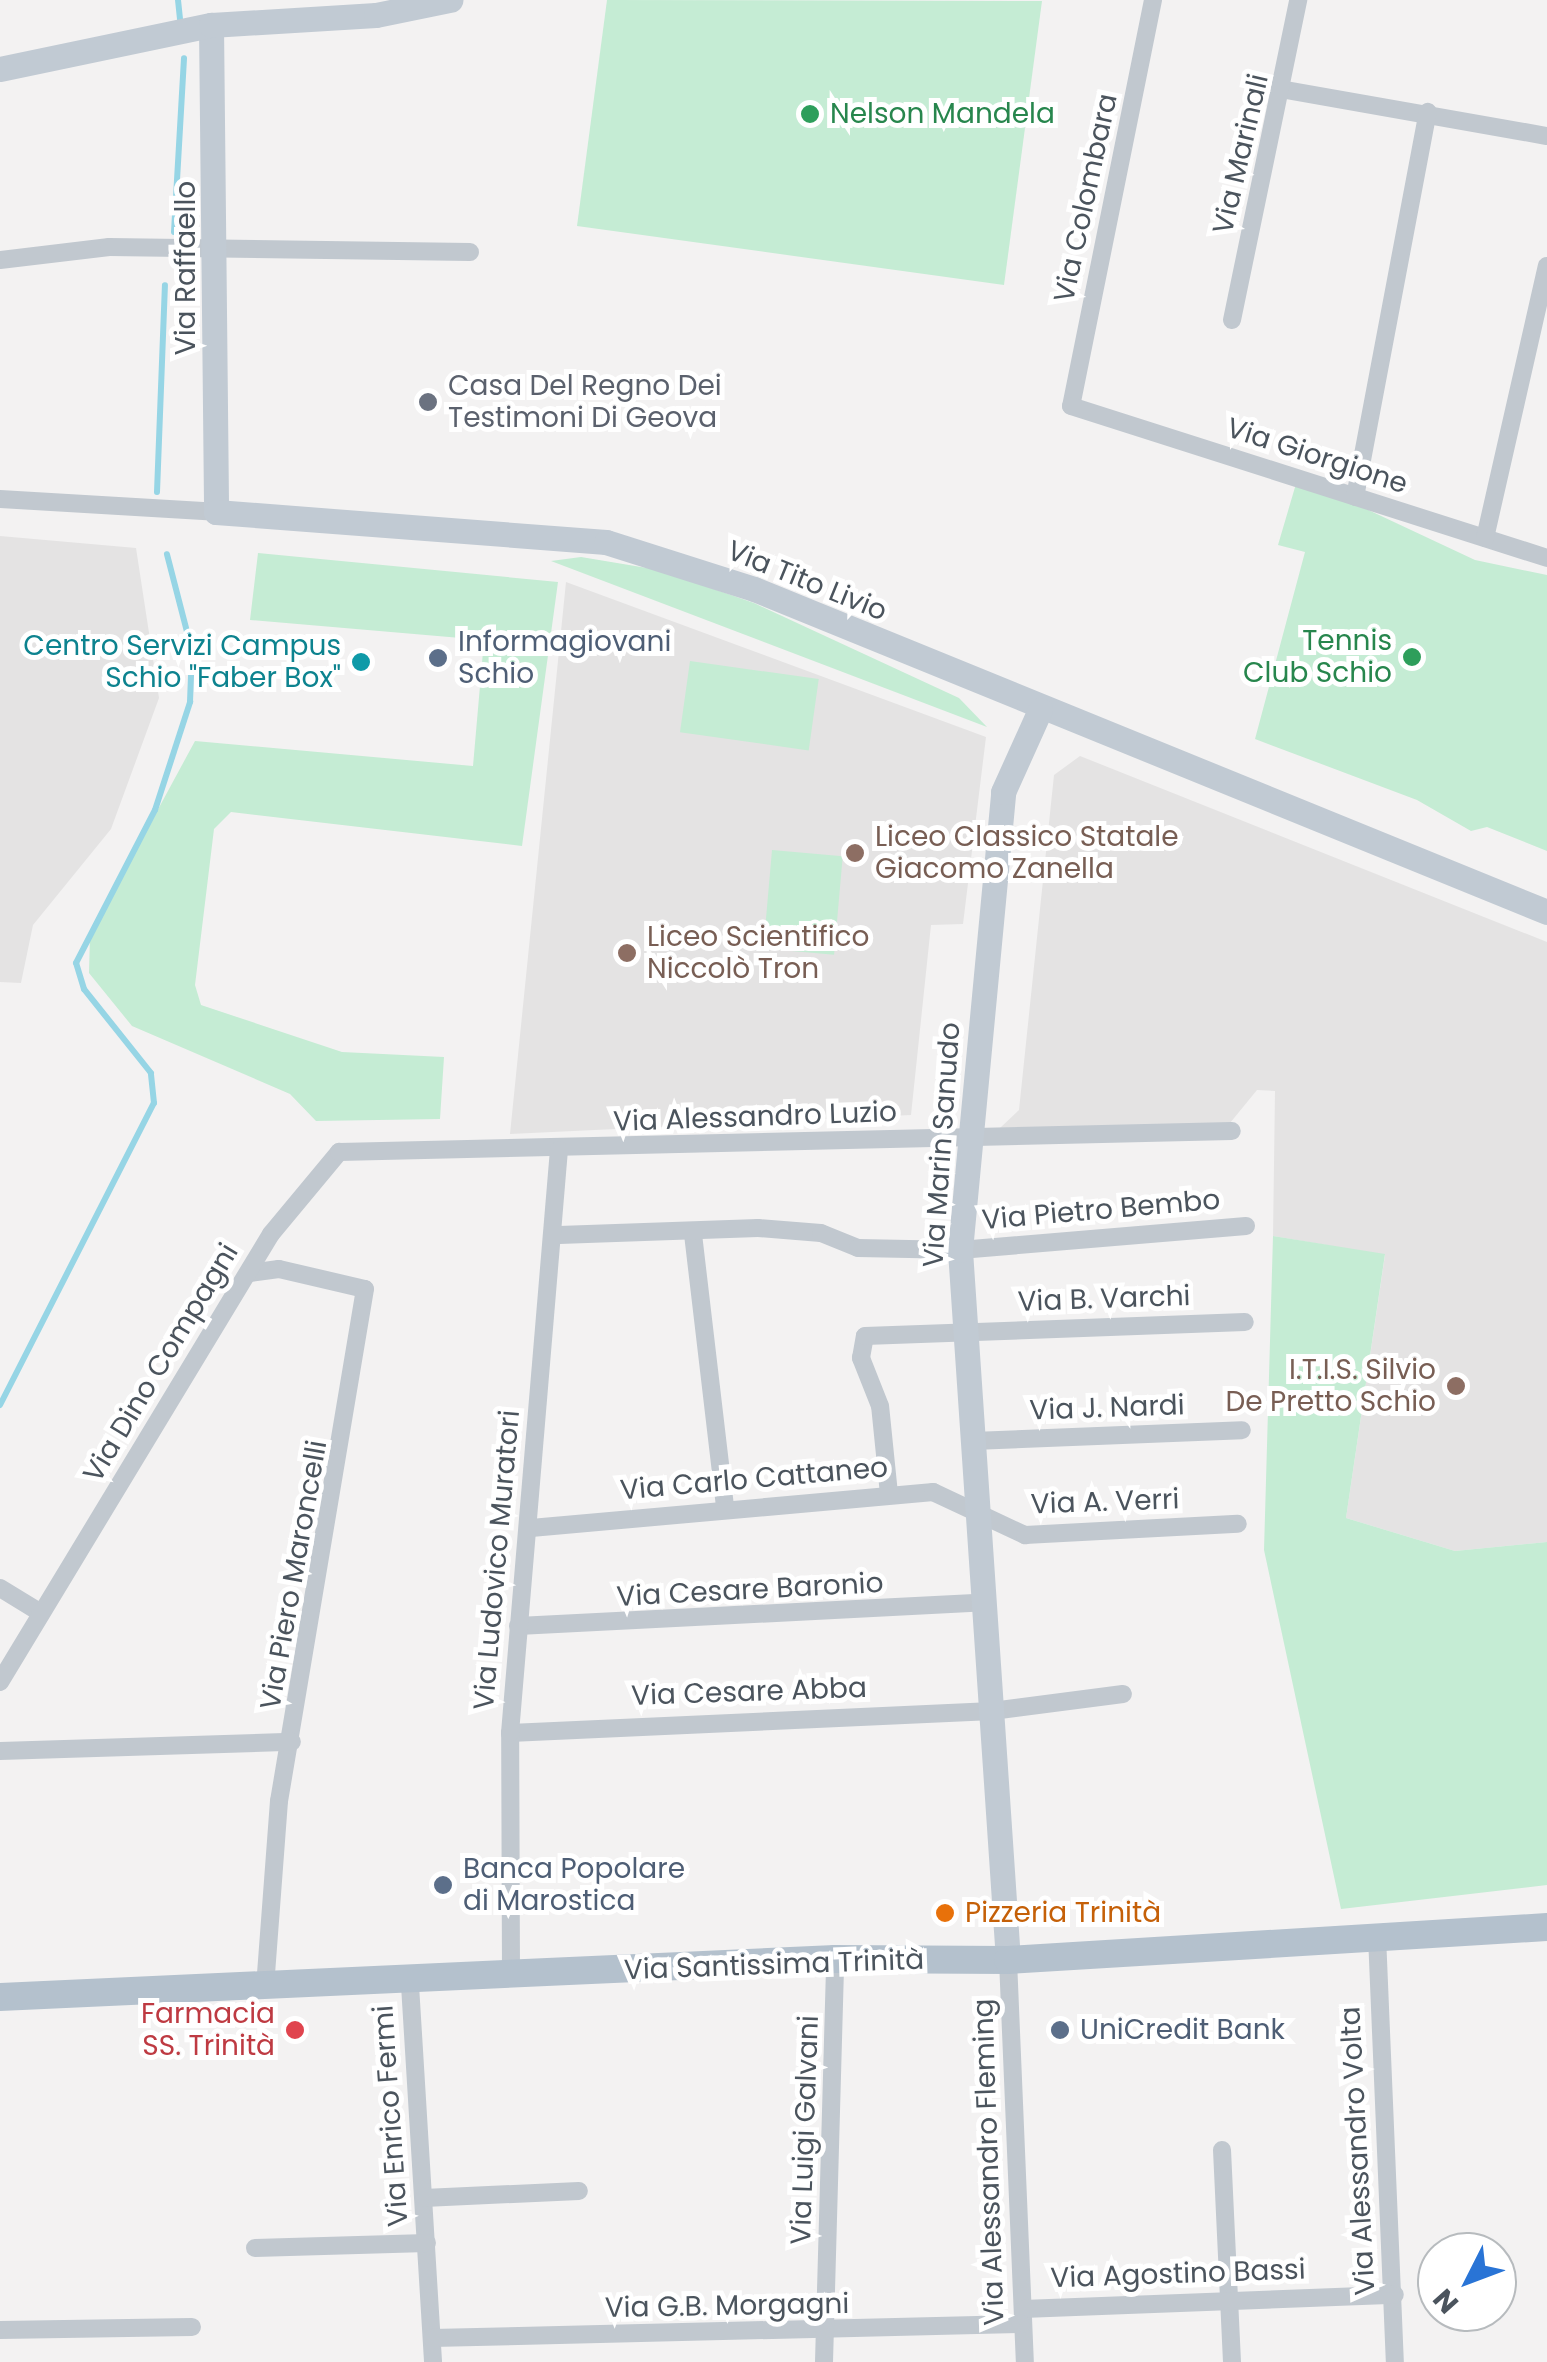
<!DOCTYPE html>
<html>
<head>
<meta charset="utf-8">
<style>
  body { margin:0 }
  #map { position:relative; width:1547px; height:2362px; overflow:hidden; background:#f3f2f2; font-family:Poppins,sans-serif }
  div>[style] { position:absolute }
  .education>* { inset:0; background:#e4e3e3 }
  .green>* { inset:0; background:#c5ecd4; transform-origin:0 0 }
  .stream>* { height:6px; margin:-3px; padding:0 3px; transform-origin:3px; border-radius:3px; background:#96d5e5 }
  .street>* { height:18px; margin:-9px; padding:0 9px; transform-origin:9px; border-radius:9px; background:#c1c8cf }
  .secondary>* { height:25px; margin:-12.5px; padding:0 12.5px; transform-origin:12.5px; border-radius:12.5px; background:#c1cad3 }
  .primary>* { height:28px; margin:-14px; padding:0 14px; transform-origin:14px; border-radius:14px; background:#b4c1cd }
  .dots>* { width:28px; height:28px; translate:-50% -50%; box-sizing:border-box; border:5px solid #fff; border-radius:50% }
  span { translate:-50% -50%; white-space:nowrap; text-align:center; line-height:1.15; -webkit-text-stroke:10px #fff; paint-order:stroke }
  .leisure-label { font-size:28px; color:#27864d }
  .left { translate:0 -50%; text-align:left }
  .right { translate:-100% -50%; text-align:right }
  .street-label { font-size:28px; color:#4b545d }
  .worship-label { font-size:28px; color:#5b616d }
  .service-label { font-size:28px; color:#4e5e75 }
  .culture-label { font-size:28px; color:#0d838f }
  .education-label { font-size:28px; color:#785e54 }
  .food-label { font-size:28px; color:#c56008 }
  .health-label { font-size:28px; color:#be3a42 }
  .north { position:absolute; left:1417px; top:2232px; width:100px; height:100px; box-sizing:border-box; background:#fff; border:2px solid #b7bbbe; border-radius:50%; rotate:228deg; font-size:28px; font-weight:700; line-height:40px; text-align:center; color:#4b545d }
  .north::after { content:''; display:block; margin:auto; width:35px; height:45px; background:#2974d6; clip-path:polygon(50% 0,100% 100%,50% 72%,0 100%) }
</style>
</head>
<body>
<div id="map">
  <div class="education">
    <div style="clip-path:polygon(0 536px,136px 548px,159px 698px,111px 829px,33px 925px,21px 983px,0 982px)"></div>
    <div style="clip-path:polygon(566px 582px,986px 737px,963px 924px,931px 925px,911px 1115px,510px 1134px)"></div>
    <div style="clip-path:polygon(1080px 756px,1547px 942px,1547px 1542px,1455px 1551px,1346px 1518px,1385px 1255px,1273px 1236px,1275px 1091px,1257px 1090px,1230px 1123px,1000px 1128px,1019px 1110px,1054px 775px)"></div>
  </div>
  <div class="green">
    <div style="clip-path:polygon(607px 0,1042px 1px,1004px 285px,577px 226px)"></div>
    <div style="clip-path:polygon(1298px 477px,1475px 560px,1547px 575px,1547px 851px,1487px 827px,1471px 831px,1417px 800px,1255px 739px,1305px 552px,1278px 545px)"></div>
    <div style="clip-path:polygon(258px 553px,558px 582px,522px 846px,231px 812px,214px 829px,195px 985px,201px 1005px,342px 1052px,444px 1057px,440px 1119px,316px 1121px,290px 1094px,132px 1026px,89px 973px,90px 935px,195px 741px,473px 766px,484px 640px,250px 620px)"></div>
    <div style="clip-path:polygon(581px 557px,659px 570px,754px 603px,959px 698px,987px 727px,551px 561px)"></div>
    <div style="left:690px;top:661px;width:130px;height:72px;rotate:8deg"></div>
    <div style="left:772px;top:850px;width:71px;height:99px;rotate:5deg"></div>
    <div style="clip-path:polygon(1273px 1236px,1385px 1254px,1346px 1518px,1455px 1551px,1547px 1542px,1547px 1885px,1341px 1909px,1264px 1550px)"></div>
  </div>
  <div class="stream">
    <div style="left:178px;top:0;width:19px;rotate:84deg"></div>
    <div style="left:174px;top:232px;width:174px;rotate:-86.7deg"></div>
    <div style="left:157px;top:492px;width:207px;rotate:-87.8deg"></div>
    <div style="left:0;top:1405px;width:339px;rotate:-63deg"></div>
    <div style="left:154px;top:1103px;width:30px;rotate:-96deg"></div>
    <div style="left:151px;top:1073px;width:107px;rotate:-128.6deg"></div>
    <div style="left:84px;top:989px;width:27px;rotate:-107deg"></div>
    <div style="left:76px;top:963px;width:172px;rotate:-62.7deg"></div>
    <div style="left:155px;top:810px;width:114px;rotate:-72deg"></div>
    <div style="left:190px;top:702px;width:51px;rotate:-87.8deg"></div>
    <div style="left:192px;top:651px;width:100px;rotate:-104.5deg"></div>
  </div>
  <div class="street">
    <div style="left:1153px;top:0;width:414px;rotate:101.4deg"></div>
    <div style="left:1071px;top:406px;width:500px;rotate:17.7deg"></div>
    <div style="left:1286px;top:90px;width:265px;rotate:10deg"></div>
    <div style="left:0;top:260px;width:110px;rotate:-6.8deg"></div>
    <div style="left:109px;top:247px;width:361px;rotate:0.8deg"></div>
    <div style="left:1232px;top:320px;width:327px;rotate:-78.3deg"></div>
    <div style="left:1355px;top:497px;width:392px;rotate:-79.3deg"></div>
    <div style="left:0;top:499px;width:216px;rotate:3.4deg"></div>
    <div style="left:1485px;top:538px;width:279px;rotate:-77.2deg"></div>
    <div style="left:693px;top:1234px;width:274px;rotate:83.3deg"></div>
    <div style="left:559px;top:1235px;width:199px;rotate:-2deg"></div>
    <div style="left:758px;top:1228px;width:63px;rotate:4.5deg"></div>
    <div style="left:821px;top:1233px;width:40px;rotate:22deg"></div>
    <div style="left:858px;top:1248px;width:102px;rotate:1.1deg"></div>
    <div style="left:960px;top:1250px;width:287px;rotate:-4.8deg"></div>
    <div style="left:250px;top:1273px;width:29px;rotate:-8deg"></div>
    <div style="left:279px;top:1269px;width:88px;rotate:13.1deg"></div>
    <div style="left:365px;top:1289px;width:519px;rotate:99.53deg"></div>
    <div style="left:279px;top:1801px;width:188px;rotate:94.3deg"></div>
    <div style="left:973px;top:1441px;width:269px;rotate:-2.3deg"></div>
    <div style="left:889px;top:1494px;width:88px;rotate:-95.8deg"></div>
    <div style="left:880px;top:1406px;width:52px;rotate:-111.6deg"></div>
    <div style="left:861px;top:1358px;width:22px;rotate:-80deg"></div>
    <div style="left:865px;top:1336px;width:380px;rotate:-2.1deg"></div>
    <div style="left:531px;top:1528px;width:404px;rotate:-5.1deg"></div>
    <div style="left:933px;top:1492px;width:102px;rotate:25.1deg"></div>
    <div style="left:1025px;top:1535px;width:213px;rotate:-3deg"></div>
    <div style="left:0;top:1588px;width:48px;rotate:31.4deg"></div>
    <div style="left:518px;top:1626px;width:467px;rotate:-2.9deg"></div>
    <div style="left:0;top:1682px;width:524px;rotate:-58.83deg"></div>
    <div style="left:271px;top:1234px;width:107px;rotate:-50.3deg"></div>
    <div style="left:339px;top:1152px;width:893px;rotate:-1.35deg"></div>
    <div style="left:510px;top:1733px;width:483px;rotate:-2.6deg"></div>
    <div style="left:992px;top:1711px;width:132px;rotate:-7.4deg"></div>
    <div style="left:0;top:1751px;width:292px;rotate:-1.8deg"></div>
    <div style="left:1377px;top:1936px;width:426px;rotate:87.6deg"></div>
    <div style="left:1008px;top:1960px;width:402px;rotate:87.6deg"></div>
    <div style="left:511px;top:1976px;width:243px;rotate:-90.2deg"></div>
    <div style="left:510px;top:1733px;width:585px;rotate:-85.2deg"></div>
    <div style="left:410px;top:1985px;width:378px;rotate:86.5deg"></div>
    <div style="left:1222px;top:2150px;width:212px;rotate:87.3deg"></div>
    <div style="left:424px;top:2198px;width:155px;rotate:-2.6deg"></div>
    <div style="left:255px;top:2248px;width:172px;rotate:-1.7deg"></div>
    <div style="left:1023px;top:2309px;width:372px;rotate:-2.2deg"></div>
    <div style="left:0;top:2330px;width:192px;rotate:-0.9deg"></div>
    <div style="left:432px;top:2338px;width:590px;rotate:-1.36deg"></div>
    <div style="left:824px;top:2362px;width:403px;rotate:-88.4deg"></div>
  </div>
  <div class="secondary">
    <div style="left:211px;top:25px;width:487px;rotate:89.4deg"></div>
    <div style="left:216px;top:512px;width:391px;rotate:4.4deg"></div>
    <div style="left:606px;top:542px;width:155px;rotate:17.6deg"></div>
    <div style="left:754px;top:589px;width:856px;rotate:22.16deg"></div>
    <div style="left:0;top:69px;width:216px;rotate:-11.8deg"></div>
    <div style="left:211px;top:25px;width:165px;rotate:-3.5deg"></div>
    <div style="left:376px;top:15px;width:76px;rotate:-11.5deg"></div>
    <div style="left:1008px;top:1960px;width:712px;rotate:-93.87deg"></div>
    <div style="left:960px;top:1250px;width:460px;rotate:-84.6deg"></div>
    <div style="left:1003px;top:792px;width:90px;rotate:-65.7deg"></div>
  </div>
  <div class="primary">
    <div style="left:0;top:1997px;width:836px;rotate:-2.61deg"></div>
    <div style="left:835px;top:1959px;width:173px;rotate:0.3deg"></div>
    <div style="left:1008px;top:1960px;width:540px;rotate:-3.5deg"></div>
  </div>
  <div class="dots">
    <div style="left:810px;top:114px;background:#2e9e5b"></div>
    <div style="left:428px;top:402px;background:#6b7280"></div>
    <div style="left:1412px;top:657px;background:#2e9e5b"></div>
    <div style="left:438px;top:658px;background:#5c6f8a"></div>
    <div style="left:361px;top:662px;background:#0f9aa8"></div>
    <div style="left:855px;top:853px;background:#8d6e63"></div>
    <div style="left:627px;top:953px;background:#8d6e63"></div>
    <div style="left:1456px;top:1386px;background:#8d6e63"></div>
    <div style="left:443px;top:1885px;background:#5c6f8a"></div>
    <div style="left:945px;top:1913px;background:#e8710a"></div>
    <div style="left:295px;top:2030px;background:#e0444e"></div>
    <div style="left:1060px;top:2030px;background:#5c6f8a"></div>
  </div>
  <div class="leisure-label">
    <span class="left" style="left:830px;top:114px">Nelson Mandela</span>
    <span class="right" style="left:1392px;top:657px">Tennis<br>Club Schio</span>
  </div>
  <div class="street-label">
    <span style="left:1241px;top:154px;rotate:-77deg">Via Marinali</span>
    <span style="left:1086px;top:198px;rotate:-78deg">Via Colombara</span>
    <span style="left:186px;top:268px;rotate:-90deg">Via Raffaello</span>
    <span style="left:1317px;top:456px;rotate:18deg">Via Giorgione</span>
    <span style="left:807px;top:581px;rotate:22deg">Via Tito Livio</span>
    <span style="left:755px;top:1117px;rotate:-2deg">Via Alessandro Luzio</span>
    <span style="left:942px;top:1145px;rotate:-86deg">Via Marin Sanudo</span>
    <span style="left:1101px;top:1210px;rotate:-5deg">Via Pietro Bembo</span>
    <span style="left:1104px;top:1299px;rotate:-2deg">Via B. Varchi</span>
    <span style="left:161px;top:1363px;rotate:-59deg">Via Dino Compagni</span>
    <span style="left:1107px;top:1408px;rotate:-2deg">Via J. Nardi</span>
    <span style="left:754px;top:1479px;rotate:-5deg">Via Carlo Cattaneo</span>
    <span style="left:1105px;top:1502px;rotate:-2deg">Via A. Verri</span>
    <span style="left:497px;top:1560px;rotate:-85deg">Via Ludovico Muratori</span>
    <span style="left:294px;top:1575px;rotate:-80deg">Via Piero Maroncelli</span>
    <span style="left:750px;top:1590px;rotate:-3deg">Via Cesare Baronio</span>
    <span style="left:749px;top:1692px;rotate:-2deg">Via Cesare Abba</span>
    <span style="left:774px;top:1965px;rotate:-2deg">Via Santissima Trinità</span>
    <span style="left:391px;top:2116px;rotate:-94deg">Via Enrico Fermi</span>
    <span style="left:805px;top:2130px;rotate:-88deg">Via Luigi Galvani</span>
    <span style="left:1358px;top:2151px;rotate:-93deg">Via Alessandro Volta</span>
    <span style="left:989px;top:2162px;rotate:-92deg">Via Alessandro Fleming</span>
    <span style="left:1178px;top:2274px;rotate:-2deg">Via Agostino Bassi</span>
    <span style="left:727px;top:2306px;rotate:-1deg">Via G.B. Morgagni</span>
  </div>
  <div class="worship-label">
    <span class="left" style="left:448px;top:402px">Casa Del Regno Dei<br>Testimoni Di Geova</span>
  </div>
  <div class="service-label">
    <span class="left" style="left:458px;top:658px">Informagiovani<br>Schio</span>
    <span class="left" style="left:463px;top:1885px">Banca Popolare<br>di Marostica</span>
    <span class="left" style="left:1080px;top:2030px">UniCredit Bank</span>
  </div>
  <div class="culture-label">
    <span class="right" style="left:341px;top:662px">Centro Servizi Campus<br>Schio "Faber Box"</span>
  </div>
  <div class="education-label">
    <span class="left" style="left:875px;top:853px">Liceo Classico Statale<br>Giacomo Zanella</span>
    <span class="left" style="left:647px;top:953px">Liceo Scientifico<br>Niccolò Tron</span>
    <span class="right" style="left:1436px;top:1386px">I.T.I.S. Silvio<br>De Pretto Schio</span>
  </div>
  <div class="food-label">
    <span class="left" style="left:965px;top:1913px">Pizzeria Trinità</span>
  </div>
  <div class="health-label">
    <span class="right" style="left:275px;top:2030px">Farmacia<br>SS. Trinità</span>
  </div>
  <div class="north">N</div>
</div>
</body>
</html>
